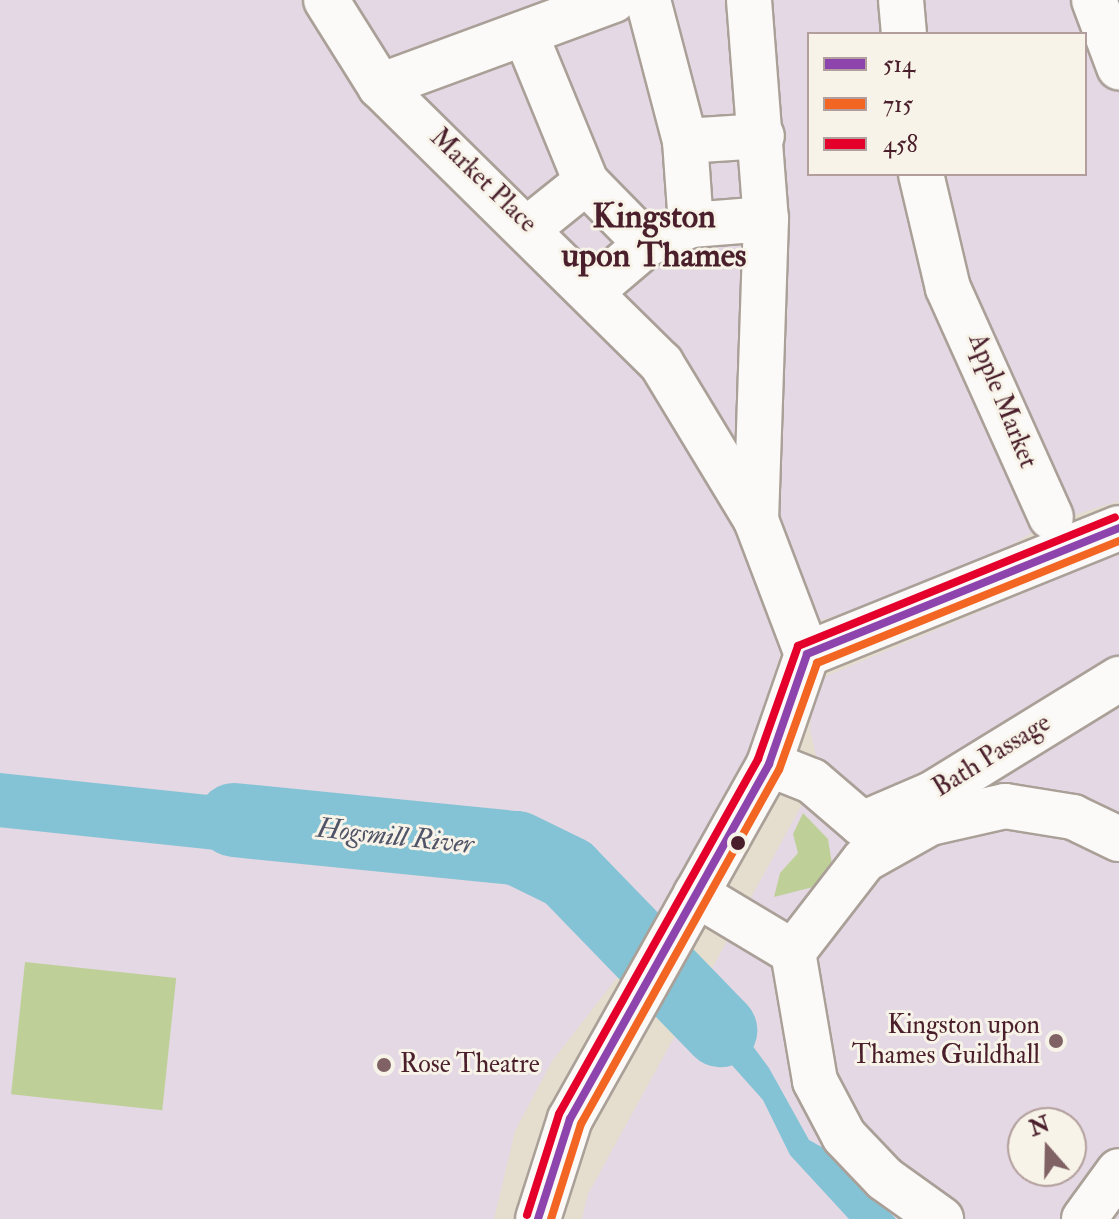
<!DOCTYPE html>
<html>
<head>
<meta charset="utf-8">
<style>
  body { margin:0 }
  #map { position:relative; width:1119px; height:1219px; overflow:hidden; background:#e5dece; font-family:"IM FELL Double Pica",serif }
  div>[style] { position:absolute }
  .built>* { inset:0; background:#e3d8e3 }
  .green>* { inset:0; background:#bfcf98; transform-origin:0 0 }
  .water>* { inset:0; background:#84c3d5; transform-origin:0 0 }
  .river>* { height:74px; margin:-37px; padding:0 37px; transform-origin:37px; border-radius:37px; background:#84c3d5 }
  .roads { filter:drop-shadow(2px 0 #aaa098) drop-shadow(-2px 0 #aaa098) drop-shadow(0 2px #aaa098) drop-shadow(0 -2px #aaa098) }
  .street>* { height:44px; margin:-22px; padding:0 22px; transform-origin:22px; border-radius:22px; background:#fbfaf8 }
  .bus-1>* { height:8px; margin:-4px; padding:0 4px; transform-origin:4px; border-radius:4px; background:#8e44ad }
  .bus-2>* { height:8px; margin:-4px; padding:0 4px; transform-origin:4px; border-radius:4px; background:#f26522 }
  .bus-3>* { height:8px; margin:-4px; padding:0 4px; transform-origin:4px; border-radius:4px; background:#e4002b }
  .dots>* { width:22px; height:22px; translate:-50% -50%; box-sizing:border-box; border:4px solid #f7f3e8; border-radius:50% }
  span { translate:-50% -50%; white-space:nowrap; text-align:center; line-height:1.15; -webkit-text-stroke:6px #f7f3e8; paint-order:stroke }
  .street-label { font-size:26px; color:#4a1f2b }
  .poi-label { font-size:26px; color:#4a1f2b }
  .right { translate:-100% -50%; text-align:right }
  .left { translate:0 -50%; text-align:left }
  .water-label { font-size:28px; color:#505468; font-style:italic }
  .district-label { font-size:34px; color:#4a1f2b; font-weight:700 }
  .legend { position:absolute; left:807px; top:32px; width:280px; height:144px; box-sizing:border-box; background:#f7f3e8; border:2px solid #b29e9c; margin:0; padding:10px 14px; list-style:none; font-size:24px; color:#4a1f2b }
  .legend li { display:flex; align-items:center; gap:16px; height:40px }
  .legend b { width:40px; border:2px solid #b29e9c }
  .north { position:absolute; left:1007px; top:1107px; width:80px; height:80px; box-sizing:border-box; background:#f7f3e8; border:2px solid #b29e9c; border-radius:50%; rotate:340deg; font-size:22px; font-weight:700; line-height:32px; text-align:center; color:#4a1f2b }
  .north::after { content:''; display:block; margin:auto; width:28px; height:36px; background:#806264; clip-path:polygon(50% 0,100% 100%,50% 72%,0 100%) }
</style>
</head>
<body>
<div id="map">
  <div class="built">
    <div style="clip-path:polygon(evenodd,0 0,1119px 0,1119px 501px,1049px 523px,944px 584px,811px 623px,784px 643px,751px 749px,673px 906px,552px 1061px,515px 1131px,494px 1219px,0 1219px,0 0,809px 34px,1085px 34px,1085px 174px,809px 174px,809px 34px)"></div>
    <div style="clip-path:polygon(evenodd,1119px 553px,1119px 1219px,582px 1219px,588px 1194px,820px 772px,810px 730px,812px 696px,824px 677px,1119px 553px,1023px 1123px,1071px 1123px,1071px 1171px,1023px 1171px,1023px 1123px)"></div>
  </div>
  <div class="green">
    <div style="clip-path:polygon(803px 813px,828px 839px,832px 864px,817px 886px,774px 897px,780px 873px,798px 853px,793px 834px)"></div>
    <div style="left:25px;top:962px;width:152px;height:133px;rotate:6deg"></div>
  </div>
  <div class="water">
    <div style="left:0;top:773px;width:338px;height:54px;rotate:6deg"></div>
    <div style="clip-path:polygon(389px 812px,534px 830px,572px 845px,641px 906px,620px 939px,526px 874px,383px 866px)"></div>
    <div style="clip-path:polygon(713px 992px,769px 1068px,809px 1140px,836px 1155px,896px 1219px,849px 1219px,790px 1155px,763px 1100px,697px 1026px)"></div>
  </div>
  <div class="river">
    <div style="left:234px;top:820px;width:284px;rotate:5.7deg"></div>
    <div style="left:517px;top:848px;width:57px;rotate:26.1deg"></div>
    <div style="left:568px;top:873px;width:219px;rotate:45.9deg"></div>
  </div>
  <div class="roads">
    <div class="street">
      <div style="left:326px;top:0;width:102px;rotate:57.9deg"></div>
      <div style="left:380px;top:86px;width:395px;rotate:44.6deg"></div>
      <div style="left:661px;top:363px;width:184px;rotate:58.8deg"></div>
      <div style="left:756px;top:520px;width:143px;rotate:69.2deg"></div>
      <div style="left:648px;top:0;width:146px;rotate:75.3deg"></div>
      <div style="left:685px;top:141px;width:84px;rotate:85.9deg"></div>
      <div style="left:749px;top:0;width:220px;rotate:85.6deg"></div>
      <div style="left:766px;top:219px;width:301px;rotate:91.9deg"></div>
      <div style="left:901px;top:0;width:34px;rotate:85deg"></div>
      <div style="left:1094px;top:0;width:72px;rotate:69.5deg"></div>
      <div style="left:525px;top:33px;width:161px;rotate:67.7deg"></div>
      <div style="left:586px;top:182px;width:87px;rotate:45.5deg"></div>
      <div style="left:380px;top:86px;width:249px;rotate:-20.2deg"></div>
      <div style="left:685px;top:141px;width:77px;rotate:-3.7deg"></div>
      <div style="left:921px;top:174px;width:117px;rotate:76.7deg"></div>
      <div style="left:948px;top:288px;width:251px;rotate:65.8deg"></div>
      <div style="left:530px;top:227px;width:72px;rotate:-38.8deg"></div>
      <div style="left:593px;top:290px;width:71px;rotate:-40.4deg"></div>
      <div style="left:647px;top:244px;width:48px;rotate:-23.4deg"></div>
      <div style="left:691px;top:225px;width:75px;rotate:-4.6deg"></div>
      <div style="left:769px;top:764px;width:46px;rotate:21.6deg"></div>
      <div style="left:812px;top:781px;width:66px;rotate:40.7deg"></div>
      <div style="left:862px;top:824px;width:76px;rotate:-23.2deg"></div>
      <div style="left:932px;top:794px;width:220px;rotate:-31.6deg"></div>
      <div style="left:696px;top:894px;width:113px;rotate:30.9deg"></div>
      <div style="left:793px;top:952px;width:131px;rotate:80.3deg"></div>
      <div style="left:815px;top:1081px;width:62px;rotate:62.2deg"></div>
      <div style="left:844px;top:1136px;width:59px;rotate:46.4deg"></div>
      <div style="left:885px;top:1179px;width:69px;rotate:35.5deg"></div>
      <div style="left:793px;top:952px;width:116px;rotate:-52.3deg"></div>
      <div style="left:864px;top:860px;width:76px;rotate:-29.3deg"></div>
      <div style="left:930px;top:823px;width:77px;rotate:-12.8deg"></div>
      <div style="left:1005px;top:806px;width:69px;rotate:9.2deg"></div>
      <div style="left:1073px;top:817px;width:51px;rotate:25.6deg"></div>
      <div style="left:538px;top:1219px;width:105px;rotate:-72.3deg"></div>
      <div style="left:570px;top:1119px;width:407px;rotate:-60.7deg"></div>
      <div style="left:769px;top:764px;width:116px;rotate:-70.9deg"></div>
      <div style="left:807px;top:654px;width:336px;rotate:-22deg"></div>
      <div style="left:1084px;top:1219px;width:59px;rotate:-53.9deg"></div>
    </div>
  </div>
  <div class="bus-1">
    <div style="left:538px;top:1219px;width:105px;rotate:-72.3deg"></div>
    <div style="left:570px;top:1119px;width:407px;rotate:-60.7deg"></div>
    <div style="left:769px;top:764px;width:116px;rotate:-70.9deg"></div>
    <div style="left:807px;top:654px;width:336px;rotate:-22deg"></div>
  </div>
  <div class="bus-2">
    <div style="left:551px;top:1219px;width:100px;rotate:-72.5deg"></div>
    <div style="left:581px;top:1124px;width:406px;rotate:-60.8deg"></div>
    <div style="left:779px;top:770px;width:114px;rotate:-70.4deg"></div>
    <div style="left:817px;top:663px;width:326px;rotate:-22deg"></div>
  </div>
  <div class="bus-3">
    <div style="left:527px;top:1215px;width:106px;rotate:-72.4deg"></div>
    <div style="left:559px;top:1114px;width:407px;rotate:-60.7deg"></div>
    <div style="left:758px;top:759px;width:120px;rotate:-70.5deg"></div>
    <div style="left:798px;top:646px;width:342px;rotate:-22.1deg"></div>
  </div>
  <div class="dots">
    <div style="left:738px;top:843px;background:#4a1f2b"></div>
    <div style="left:1056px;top:1041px;background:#806264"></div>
    <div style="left:384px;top:1065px;background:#806264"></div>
  </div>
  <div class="street-label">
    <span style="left:483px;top:181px;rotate:44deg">Market Place</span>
    <span style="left:1002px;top:401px;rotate:68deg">Apple Market</span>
    <span style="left:992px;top:756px;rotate:-32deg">Bath Passage</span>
  </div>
  <div class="poi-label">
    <span class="right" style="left:1040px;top:1041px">Kingston upon<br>Thames Guildhall</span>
    <span class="left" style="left:400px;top:1065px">Rose Theatre</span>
  </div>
  <div class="water-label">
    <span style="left:395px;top:837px;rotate:6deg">Hogsmill River</span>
  </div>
  <div class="district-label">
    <span style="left:654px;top:236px">Kingston<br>upon Thames</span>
  </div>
  <ul class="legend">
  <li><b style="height:10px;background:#8e44ad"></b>514</li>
  <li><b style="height:10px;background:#f26522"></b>715</li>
  <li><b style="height:10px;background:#e4002b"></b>458</li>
  </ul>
  <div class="north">N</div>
</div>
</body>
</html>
